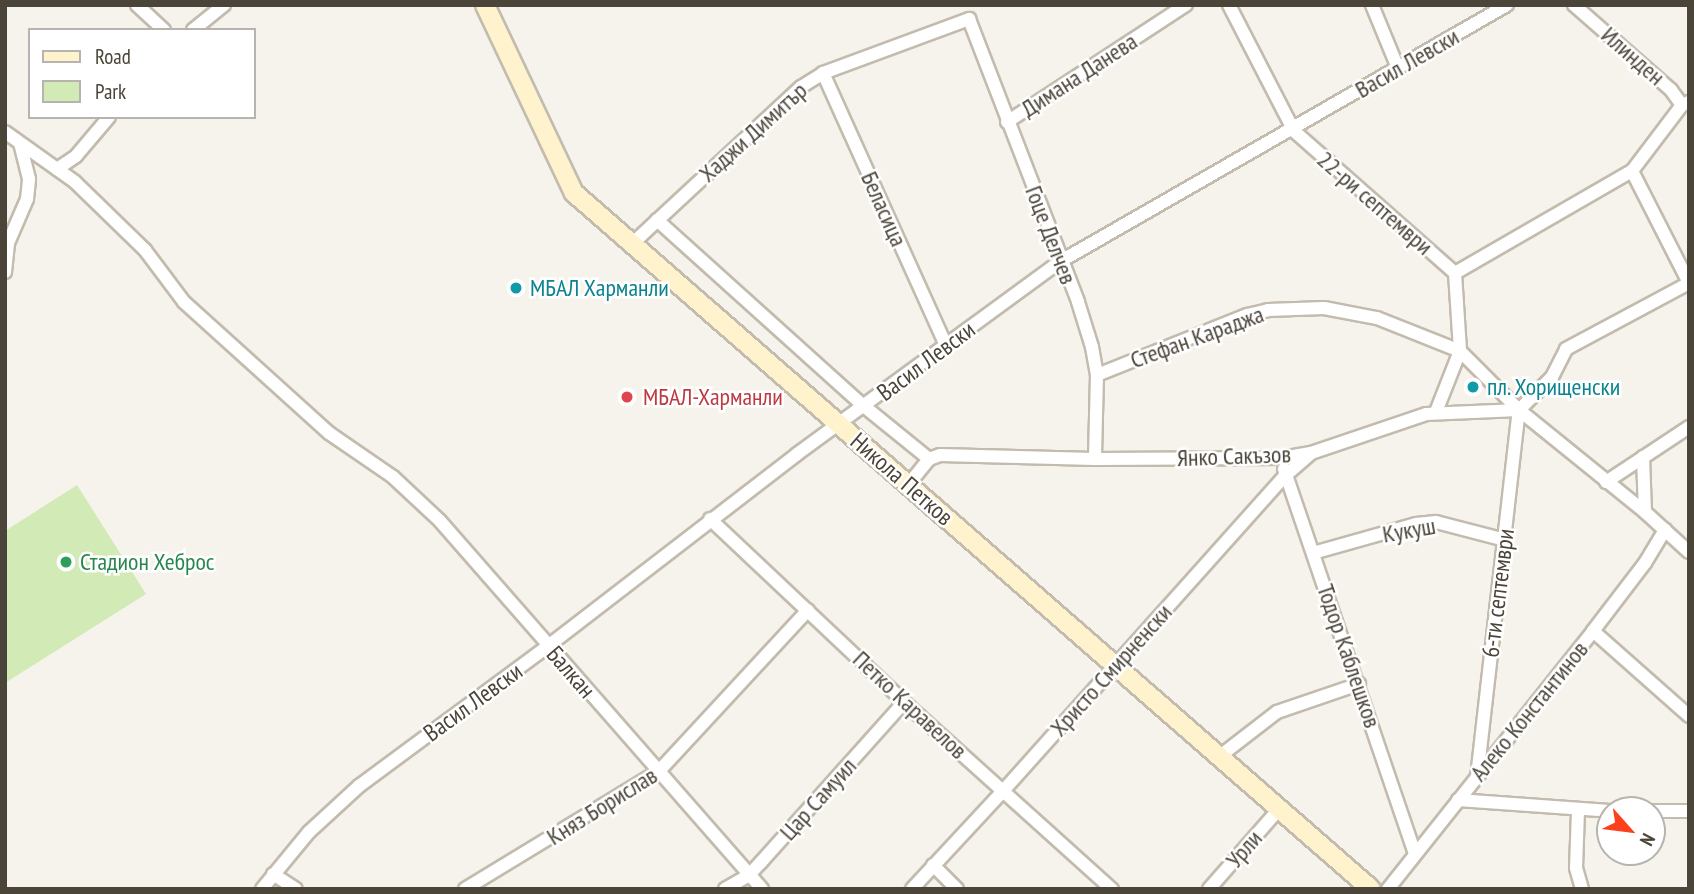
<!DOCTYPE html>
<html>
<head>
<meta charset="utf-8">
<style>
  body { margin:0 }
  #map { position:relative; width:1694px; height:894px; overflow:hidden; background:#f6f3ec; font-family:"PT Sans Narrow",sans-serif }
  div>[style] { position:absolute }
  .green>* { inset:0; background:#d2eab5 }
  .roads { filter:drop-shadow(2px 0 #c2bbae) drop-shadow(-2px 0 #c2bbae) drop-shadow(0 2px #c2bbae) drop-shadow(0 -2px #c2bbae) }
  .street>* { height:12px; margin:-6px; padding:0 6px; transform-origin:6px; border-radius:6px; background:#fff }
  .secondary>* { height:18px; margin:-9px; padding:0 9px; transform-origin:9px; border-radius:9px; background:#fff3cd }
  .dots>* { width:19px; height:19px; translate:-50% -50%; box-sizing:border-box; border:4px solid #fff; border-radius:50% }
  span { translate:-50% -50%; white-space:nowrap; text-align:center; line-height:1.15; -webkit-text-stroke:5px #fff; paint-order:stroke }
  .street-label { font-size:24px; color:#4b4439 }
  .culture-label { font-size:24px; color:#0d838f }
  .left { translate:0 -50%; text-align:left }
  .health-label { font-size:24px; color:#be3a42 }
  .leisure-label { font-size:24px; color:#27864d }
  .frame { position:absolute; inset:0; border:7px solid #4b4439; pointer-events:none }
  .legend { position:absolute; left:28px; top:28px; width:228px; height:91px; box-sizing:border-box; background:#fff; border:2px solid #b7b4b0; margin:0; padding:9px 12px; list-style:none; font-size:21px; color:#4b4439 }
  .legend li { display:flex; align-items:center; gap:14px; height:35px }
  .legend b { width:35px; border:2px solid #b7b4b0 }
  .north { position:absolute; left:1596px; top:796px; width:70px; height:70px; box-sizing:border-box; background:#fff; border:2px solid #b7b4b0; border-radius:50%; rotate:118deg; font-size:19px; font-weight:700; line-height:28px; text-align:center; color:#4b4439 }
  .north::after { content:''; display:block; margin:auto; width:24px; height:32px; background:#fc3f1d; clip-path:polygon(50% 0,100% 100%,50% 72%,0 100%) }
</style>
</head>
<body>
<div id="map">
  <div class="green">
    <div style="clip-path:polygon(77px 485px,146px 594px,5px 683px,5px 531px)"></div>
  </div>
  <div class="roads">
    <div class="street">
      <div style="left:137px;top:5px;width:37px;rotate:43deg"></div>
      <div style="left:1229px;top:5px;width:142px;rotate:62.7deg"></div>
      <div style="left:1294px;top:131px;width:215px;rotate:41.4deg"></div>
      <div style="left:1455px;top:273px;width:78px;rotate:86.3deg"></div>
      <div style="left:1460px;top:351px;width:66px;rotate:111.5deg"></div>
      <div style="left:1372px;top:5px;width:68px;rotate:67.6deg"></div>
      <div style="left:1574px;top:5px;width:129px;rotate:41.2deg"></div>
      <div style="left:1671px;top:90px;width:19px;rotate:54deg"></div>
      <div style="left:193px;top:30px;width:40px;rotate:-39deg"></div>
      <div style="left:823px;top:73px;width:299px;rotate:65.7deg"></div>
      <div style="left:1007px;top:122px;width:214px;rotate:-33.2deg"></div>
      <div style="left:5px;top:132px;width:86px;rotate:35.5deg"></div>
      <div style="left:75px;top:182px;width:98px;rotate:44.2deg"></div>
      <div style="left:145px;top:250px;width:65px;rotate:53.1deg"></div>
      <div style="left:184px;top:302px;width:195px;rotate:42.1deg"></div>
      <div style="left:329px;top:433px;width:78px;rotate:34.5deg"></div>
      <div style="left:393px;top:477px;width:64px;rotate:43.1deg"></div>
      <div style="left:440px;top:521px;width:489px;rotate:48.8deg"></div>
      <div style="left:57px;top:169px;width:23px;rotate:-34deg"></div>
      <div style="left:76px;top:156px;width:51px;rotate:-49.8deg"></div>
      <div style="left:1632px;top:171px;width:126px;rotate:63deg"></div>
      <div style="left:657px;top:220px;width:280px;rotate:42deg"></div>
      <div style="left:865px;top:407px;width:82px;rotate:39.1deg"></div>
      <div style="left:929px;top:459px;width:12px;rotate:-20deg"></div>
      <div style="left:940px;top:455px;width:155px;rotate:1.5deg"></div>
      <div style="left:1095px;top:459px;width:187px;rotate:-0.3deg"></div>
      <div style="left:1282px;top:458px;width:29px;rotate:-10deg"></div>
      <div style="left:1311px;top:453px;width:121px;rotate:-18.7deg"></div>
      <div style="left:1426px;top:414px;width:93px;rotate:-2.5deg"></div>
      <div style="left:1519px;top:410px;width:162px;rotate:39deg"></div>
      <div style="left:1645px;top:512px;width:59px;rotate:42.3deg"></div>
      <div style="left:633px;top:243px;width:229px;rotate:-42.9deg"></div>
      <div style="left:801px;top:87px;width:26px;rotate:-32deg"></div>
      <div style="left:823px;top:73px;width:156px;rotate:-20.3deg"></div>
      <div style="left:969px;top:19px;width:303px;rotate:68.9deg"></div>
      <div style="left:1078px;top:302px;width:47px;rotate:72.7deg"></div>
      <div style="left:1092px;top:347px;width:28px;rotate:80deg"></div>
      <div style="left:1097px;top:375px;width:84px;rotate:91.4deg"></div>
      <div style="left:5px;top:272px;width:29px;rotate:-84deg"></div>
      <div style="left:8px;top:243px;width:48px;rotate:-66.6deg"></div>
      <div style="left:27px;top:199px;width:20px;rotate:-84deg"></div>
      <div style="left:29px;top:179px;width:36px;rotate:-104deg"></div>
      <div style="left:1455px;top:273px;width:204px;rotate:-30deg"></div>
      <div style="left:1632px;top:171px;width:83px;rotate:-52.9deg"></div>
      <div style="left:1682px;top:105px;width:8px;rotate:-23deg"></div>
      <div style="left:1097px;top:375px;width:162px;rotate:-21.8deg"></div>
      <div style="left:1247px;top:315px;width:22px;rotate:-13deg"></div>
      <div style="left:1268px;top:310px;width:56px;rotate:-2deg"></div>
      <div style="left:1324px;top:308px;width:54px;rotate:10.7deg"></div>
      <div style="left:1377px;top:318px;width:89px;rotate:21.7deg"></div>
      <div style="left:1460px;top:351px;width:83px;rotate:45deg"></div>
      <div style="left:1519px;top:410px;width:47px;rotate:-45deg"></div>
      <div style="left:1552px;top:377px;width:31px;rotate:-63deg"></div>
      <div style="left:1566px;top:349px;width:140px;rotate:-28.2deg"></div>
      <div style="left:1643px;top:457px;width:55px;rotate:87.9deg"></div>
      <div style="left:1284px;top:469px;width:407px;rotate:71.2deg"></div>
      <div style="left:1606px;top:482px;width:100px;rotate:-33.5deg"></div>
      <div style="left:908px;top:485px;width:33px;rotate:-51deg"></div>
      <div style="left:710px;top:519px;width:267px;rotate:43.3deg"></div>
      <div style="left:904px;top:702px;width:280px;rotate:42deg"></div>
      <div style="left:1313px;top:553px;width:107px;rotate:-15.7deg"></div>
      <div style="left:1416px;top:524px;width:20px;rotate:-6deg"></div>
      <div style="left:1436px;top:522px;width:71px;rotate:14.6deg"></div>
      <div style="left:1593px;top:631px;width:128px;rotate:41.5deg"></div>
      <div style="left:1220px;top:756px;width:72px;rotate:-37.7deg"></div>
      <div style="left:1277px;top:712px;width:87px;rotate:-18.9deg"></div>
      <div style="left:1477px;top:777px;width:369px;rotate:-83.5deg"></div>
      <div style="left:1458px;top:800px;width:152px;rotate:4.1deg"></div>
      <div style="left:1578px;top:811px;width:57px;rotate:92deg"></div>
      <div style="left:1576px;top:868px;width:22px;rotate:74deg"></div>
      <div style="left:1652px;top:811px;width:37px"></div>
      <div style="left:933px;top:865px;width:34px;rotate:45deg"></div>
      <div style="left:273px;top:874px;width:27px;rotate:33deg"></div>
      <div style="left:262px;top:889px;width:74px;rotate:-50.5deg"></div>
      <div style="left:309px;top:832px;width:68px;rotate:-42.6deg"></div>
      <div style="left:359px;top:786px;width:235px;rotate:-36.5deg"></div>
      <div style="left:548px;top:646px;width:314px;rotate:-37.6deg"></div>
      <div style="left:797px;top:454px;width:327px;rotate:-36.2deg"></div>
      <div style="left:1061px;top:261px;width:514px;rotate:-29.86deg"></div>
      <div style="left:465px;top:889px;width:227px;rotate:-31.3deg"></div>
      <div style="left:659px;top:771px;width:219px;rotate:-47.2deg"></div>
      <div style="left:725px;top:889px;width:28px;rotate:-30deg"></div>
      <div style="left:749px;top:875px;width:19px;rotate:-47deg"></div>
      <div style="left:762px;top:861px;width:213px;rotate:-48.2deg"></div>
      <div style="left:912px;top:889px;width:134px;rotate:-47.1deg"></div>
      <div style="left:1003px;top:791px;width:424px;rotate:-48.2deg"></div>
      <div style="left:1286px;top:475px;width:33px;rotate:-41deg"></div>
      <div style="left:1209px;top:889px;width:106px;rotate:-48.8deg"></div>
      <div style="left:1388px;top:889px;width:330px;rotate:-51.5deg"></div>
      <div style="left:1593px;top:631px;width:86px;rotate:-52.6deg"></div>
      <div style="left:1645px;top:563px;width:39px;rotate:-59deg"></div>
    </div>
    <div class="secondary">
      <div style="left:485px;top:5px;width:208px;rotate:64.7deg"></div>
      <div style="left:574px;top:193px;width:1058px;rotate:41.13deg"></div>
    </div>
  </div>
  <div class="dots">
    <div style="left:516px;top:288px;background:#0f9aa8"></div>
    <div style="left:1473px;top:387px;background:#0f9aa8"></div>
    <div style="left:627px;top:397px;background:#e0444e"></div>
    <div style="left:66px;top:562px;background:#2e9e5b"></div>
  </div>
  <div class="street-label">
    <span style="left:1633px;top:56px;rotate:41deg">Илинден</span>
    <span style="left:1407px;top:63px;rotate:-30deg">Васил Левски</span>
    <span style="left:1079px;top:75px;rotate:-33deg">Димана Данева</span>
    <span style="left:753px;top:132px;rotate:-42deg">Хаджи Димитър</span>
    <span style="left:1375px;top:203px;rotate:41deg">22-ри септември</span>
    <span style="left:884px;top:209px;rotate:66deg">Беласица</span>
    <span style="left:1051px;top:235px;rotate:69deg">Гоце Делчев</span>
    <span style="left:1197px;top:337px;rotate:-20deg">Стефан Караджа</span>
    <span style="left:926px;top:361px;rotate:-37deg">Васил Левски</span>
    <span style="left:1234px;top:456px;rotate:-2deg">Янко Сакъзов</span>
    <span style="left:902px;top:479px;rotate:41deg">Никола Петков</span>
    <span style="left:1409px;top:530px;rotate:-10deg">Кукуш</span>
    <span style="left:1498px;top:593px;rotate:-83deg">6-ти септември</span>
    <span style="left:1349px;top:656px;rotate:71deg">Тодор Каблешков</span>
    <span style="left:1111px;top:670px;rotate:-48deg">Христо Смирненски</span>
    <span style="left:571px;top:672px;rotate:49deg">Балкан</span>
    <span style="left:473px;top:702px;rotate:-36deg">Васил Левски</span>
    <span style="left:910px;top:705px;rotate:43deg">Петко Каравелов</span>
    <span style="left:1529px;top:711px;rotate:-51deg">Алеко Константинов</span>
    <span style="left:818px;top:799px;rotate:-48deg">Цар Самуил</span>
    <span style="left:602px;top:806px;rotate:-32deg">Княз Борислав</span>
    <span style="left:1244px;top:849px;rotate:-49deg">Урли</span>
  </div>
  <div class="culture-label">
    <span class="left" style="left:530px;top:288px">МБАЛ Харманли</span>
    <span class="left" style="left:1487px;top:387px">пл. Хорищенски</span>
  </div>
  <div class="health-label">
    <span class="left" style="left:643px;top:397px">МБАЛ-Харманли</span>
  </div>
  <div class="leisure-label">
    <span class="left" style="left:80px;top:562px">Стадион Хеброс</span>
  </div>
  <div class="frame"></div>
  <ul class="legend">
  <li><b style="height:9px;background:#fff3cd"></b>Road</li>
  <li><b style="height:19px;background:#d2eab5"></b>Park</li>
  </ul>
  <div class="north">N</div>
</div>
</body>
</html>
